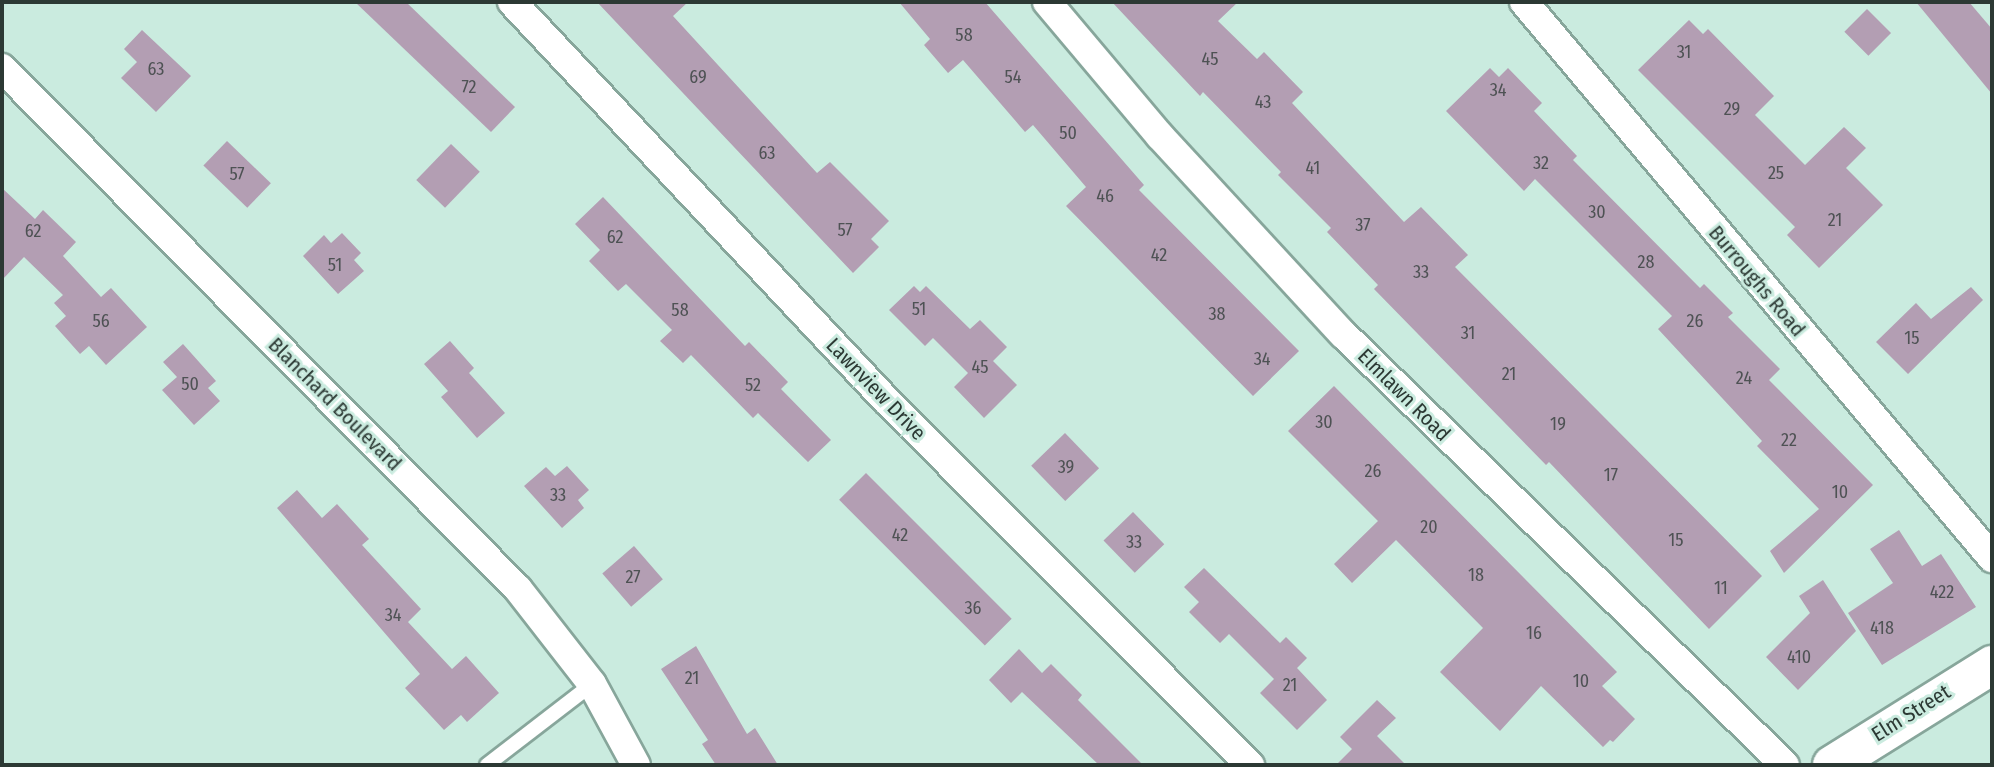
<!DOCTYPE html>
<html>
<head>
<meta charset="utf-8">
<style>
  body { margin:0 }
  #map { position:relative; width:1994px; height:767px; overflow:hidden; background:#caebdf; font-family:"Fira Sans Condensed",sans-serif }
  div>[style] { position:absolute }
  .building>* { inset:0; background:#b39eb3; transform-origin:0 0 }
  .roads { filter:drop-shadow(2px 0 #87a69b) drop-shadow(-2px 0 #87a69b) drop-shadow(0 2px #87a69b) drop-shadow(0 -2px #87a69b) }
  .service>* { height:14px; margin:-7px; padding:0 7px; transform-origin:7px; border-radius:7px; background:#fff }
  .minor>* { height:28px; margin:-14px; padding:0 14px; transform-origin:14px; border-radius:14px; background:#fff }
  .secondary>* { height:38px; margin:-19px; padding:0 19px; transform-origin:19px; border-radius:19px; background:#fff }
  span { translate:-50% -50%; white-space:nowrap; text-align:center; line-height:1.15; -webkit-text-stroke:6px #caebdf; paint-order:stroke }
  .number-label { font-size:18px; color:#4e5254 }
  .number-label span { -webkit-text-stroke-width:0 }
  .street-label { font-size:21px; color:#2c3934 }
  .frame { position:absolute; inset:0; border:4px solid #2c3934; pointer-events:none }
</style>
</head>
<body>
<div id="map">
  <div class="building">
    <div style="clip-path:polygon(355px 2px,406px 2px,515px 107px,491px 132px)"></div>
    <div style="clip-path:polygon(597px 2px,688px 2px,673px 16px,740px 89px,817px 173px,830px 162px,889px 221px,871px 239px,879px 247px,853px 273px)"></div>
    <div style="clip-path:polygon(899px 2px,985px 2px,1144px 185px,1139px 190px,1299px 351px,1253px 396px,1066px 206px,1086px 187px,1033px 125px,1025px 132px,963px 60px,948px 73px,924px 45px,930px 39px)"></div>
    <div style="clip-path:polygon(1112px 2px,1238px 2px,1218px 21px,1257px 59px,1264px 52px,1303px 92px,1292px 103px,1404px 222px,1421px 207px,1468px 255px,1455px 267px,1762px 576px,1709px 629px,1549px 462px,1546px 465px,1374px 289px,1378px 285px,1327px 232px,1331px 228px,1278px 175px,1281px 172px,1203px 92px,1200px 96px)"></div>
    <div style="clip-path:polygon(1916px 2px,1969px 2px,1992px 29px,1992px 94px)"></div>
    <div style="left:1867px;top:9px;width:34px;height:32px;rotate:45deg"></div>
    <div style="clip-path:polygon(1689px 20px,1703px 34px,1708px 29px,1774px 96px,1755px 115px,1805px 165px,1844px 127px,1866px 148px,1846px 168px,1883px 205px,1819px 268px,1787px 235px,1795px 227px,1638px 70px)"></div>
    <div style="clip-path:polygon(142px 30px,191px 76px,156px 112px,121px 78px,137px 62px,124px 49px)"></div>
    <div style="clip-path:polygon(1490px 68px,1499px 77px,1508px 68px,1542px 103px,1534px 111px,1577px 156px,1573px 160px,1700px 288px,1704px 284px,1733px 313px,1728px 317px,1780px 369px,1769px 380px,1873px 485px,1784px 573px,1770px 551px,1819px 509px,1757px 446px,1762px 441px,1658px 329px,1672px 316px,1535px 179px,1524px 191px,1446px 111px)"></div>
    <div style="left:227px;top:141px;width:61px;height:34px;rotate:44deg"></div>
    <div style="left:451px;top:144px;width:40px;height:50px;rotate:44deg"></div>
    <div style="clip-path:polygon(2px 188px,35px 219px,43px 210px,76px 242px,63px 256px,101px 297px,111px 288px,147px 327px,106px 365px,89px 346px,80px 354px,55px 326px,66px 316px,54px 303px,63px 295px,24px 257px,2px 280px)"></div>
    <div style="clip-path:polygon(603px 197px,745px 346px,749px 342px,788px 382px,781px 389px,831px 440px,808px 462px,758px 413px,753px 418px,691px 355px,683px 363px,660px 341px,672px 330px,626px 284px,618px 291px,589px 261px,600px 250px,575px 224px)"></div>
    <div style="clip-path:polygon(342px 233px,361px 253px,354px 260px,364px 271px,338px 294px,303px 256px,324px 235px,331px 243px)"></div>
    <div style="clip-path:polygon(914px 286px,920px 292px,926px 286px,970px 329px,980px 320px,1007px 347px,993px 361px,1017px 385px,984px 418px,954px 387px,968px 373px,933px 338px,925px 346px,889px 310px)"></div>
    <div style="clip-path:polygon(1971px 287px,1983px 300px,1908px 374px,1876px 342px,1916px 303px,1931px 319px)"></div>
    <div style="clip-path:polygon(450px 341px,474px 368px,469px 373px,505px 413px,477px 438px,441px 397px,448px 391px,424px 364px)"></div>
    <div style="clip-path:polygon(183px 344px,216px 381px,208px 388px,220px 401px,194px 425px,162px 390px,177px 377px,163px 362px)"></div>
    <div style="clip-path:polygon(1334px 386px,1617px 672px,1602px 686px,1635px 719px,1613px 742px,1610px 740px,1603px 747px,1541px 686px,1500px 731px,1440px 672px,1483px 628px,1396px 540px,1352px 583px,1334px 564px,1378px 521px,1288px 431px)"></div>
    <div style="left:1065px;top:433px;width:49px;height:47px;rotate:46deg"></div>
    <div style="clip-path:polygon(567px 466px,589px 490px,578px 500px,584px 508px,562px 528px,524px 486px,546px 467px,555px 476px)"></div>
    <div style="left:866px;top:473px;width:206px;height:38px;rotate:45deg"></div>
    <div style="clip-path:polygon(297px 490px,322px 518px,337px 504px,369px 539px,362px 545px,421px 609px,408px 622px,452px 669px,466px 656px,499px 693px,467px 722px,461px 715px,444px 730px,405px 688px,420px 674px,277px 508px)"></div>
    <div style="left:1133px;top:512px;width:45px;height:41px;rotate:46deg"></div>
    <div style="clip-path:polygon(1899px 530px,1922px 566px,1941px 554px,1976px 607px,1882px 665px,1848px 613px,1893px 583px,1870px 549px)"></div>
    <div style="left:634px;top:546px;width:44px;height:42px;rotate:49deg"></div>
    <div style="clip-path:polygon(1204px 568px,1280px 643px,1286px 637px,1307px 658px,1297px 668px,1327px 700px,1297px 730px,1260px 693px,1274px 679px,1229px 634px,1220px 643px,1189px 612px,1199px 602px,1184px 587px)"></div>
    <div style="clip-path:polygon(1823px 580px,1856px 631px,1798px 690px,1766px 657px,1810px 613px,1799px 596px)"></div>
    <div style="clip-path:polygon(696px 646px,747px 734px,755px 728px,778px 765px,716px 765px,702px 744px,708px 740px,661px 669px)"></div>
    <div style="clip-path:polygon(1019px 649px,1042px 673px,1051px 664px,1082px 695px,1078px 700px,1143px 765px,1099px 765px,1022px 692px,1011px 703px,989px 680px)"></div>
    <div style="clip-path:polygon(1377px 700px,1396px 718px,1377px 736px,1406px 765px,1336px 765px,1352px 749px,1340px 737px)"></div>
  </div>
  <div class="roads">
    <div class="service">
      <div style="left:487px;top:765px;width:133px;rotate:-37.6deg"></div>
    </div>
    <div class="minor">
      <div style="left:512px;top:2px;width:545px;rotate:46.79deg"></div>
      <div style="left:885px;top:399px;width:517px;rotate:45.08deg"></div>
      <div style="left:1047px;top:2px;width:175px;rotate:49.9deg"></div>
      <div style="left:1160px;top:136px;width:270px;rotate:47.3deg"></div>
      <div style="left:1343px;top:334px;width:617px;rotate:44.28deg"></div>
      <div style="left:1524px;top:2px;width:727px;rotate:49.91deg"></div>
      <div style="left:2px;top:68px;width:733px;rotate:45.28deg"></div>
      <div style="left:518px;top:589px;width:120px;rotate:52.1deg"></div>
      <div style="left:592px;top:684px;width:92px;rotate:61.5deg"></div>
    </div>
    <div class="secondary">
      <div style="left:1832px;top:765px;width:189px;rotate:-32deg"></div>
    </div>
  </div>
  <div class="number-label">
    <span style="left:964px;top:35px">58</span>
    <span style="left:1684px;top:52px">31</span>
    <span style="left:1210px;top:59px">45</span>
    <span style="left:156px;top:69px">63</span>
    <span style="left:698px;top:77px">69</span>
    <span style="left:1013px;top:77px">54</span>
    <span style="left:469px;top:87px">72</span>
    <span style="left:1498px;top:90px">34</span>
    <span style="left:1263px;top:102px">43</span>
    <span style="left:1732px;top:109px">29</span>
    <span style="left:1068px;top:133px">50</span>
    <span style="left:767px;top:153px">63</span>
    <span style="left:1541px;top:163px">32</span>
    <span style="left:1313px;top:168px">41</span>
    <span style="left:1776px;top:173px">25</span>
    <span style="left:237px;top:174px">57</span>
    <span style="left:1105px;top:196px">46</span>
    <span style="left:1597px;top:212px">30</span>
    <span style="left:1835px;top:220px">21</span>
    <span style="left:1363px;top:225px">37</span>
    <span style="left:845px;top:230px">57</span>
    <span style="left:33px;top:231px">62</span>
    <span style="left:615px;top:237px">62</span>
    <span style="left:1159px;top:255px">42</span>
    <span style="left:1646px;top:262px">28</span>
    <span style="left:335px;top:265px">51</span>
    <span style="left:1421px;top:272px">33</span>
    <span style="left:919px;top:309px">51</span>
    <span style="left:680px;top:310px">58</span>
    <span style="left:1217px;top:314px">38</span>
    <span style="left:101px;top:321px">56</span>
    <span style="left:1695px;top:321px">26</span>
    <span style="left:1468px;top:333px">31</span>
    <span style="left:1912px;top:338px">15</span>
    <span style="left:1262px;top:359px">34</span>
    <span style="left:980px;top:367px">45</span>
    <span style="left:1509px;top:374px">21</span>
    <span style="left:1744px;top:378px">24</span>
    <span style="left:190px;top:384px">50</span>
    <span style="left:753px;top:385px">52</span>
    <span style="left:1324px;top:422px">30</span>
    <span style="left:1558px;top:424px">19</span>
    <span style="left:1789px;top:440px">22</span>
    <span style="left:1066px;top:467px">39</span>
    <span style="left:1373px;top:471px">26</span>
    <span style="left:1611px;top:475px">17</span>
    <span style="left:1840px;top:492px">10</span>
    <span style="left:558px;top:495px">33</span>
    <span style="left:1429px;top:527px">20</span>
    <span style="left:900px;top:535px">42</span>
    <span style="left:1676px;top:540px">15</span>
    <span style="left:1134px;top:542px">33</span>
    <span style="left:1476px;top:575px">18</span>
    <span style="left:633px;top:577px">27</span>
    <span style="left:1721px;top:588px">11</span>
    <span style="left:1942px;top:592px">422</span>
    <span style="left:973px;top:608px">36</span>
    <span style="left:393px;top:615px">34</span>
    <span style="left:1882px;top:628px">418</span>
    <span style="left:1534px;top:633px">16</span>
    <span style="left:1799px;top:657px">410</span>
    <span style="left:692px;top:678px">21</span>
    <span style="left:1581px;top:681px">10</span>
    <span style="left:1290px;top:685px">21</span>
  </div>
  <div class="street-label">
    <span style="left:1757px;top:281px;rotate:50deg">Burroughs Road</span>
    <span style="left:876px;top:389px;rotate:46deg">Lawnview Drive</span>
    <span style="left:1404px;top:395px;rotate:45deg">Elmlawn Road</span>
    <span style="left:335px;top:404px;rotate:45deg">Blanchard Boulevard</span>
    <span style="left:1911px;top:713px;rotate:-32deg">Elm Street</span>
  </div>
  <div class="frame"></div>
</div>
</body>
</html>
